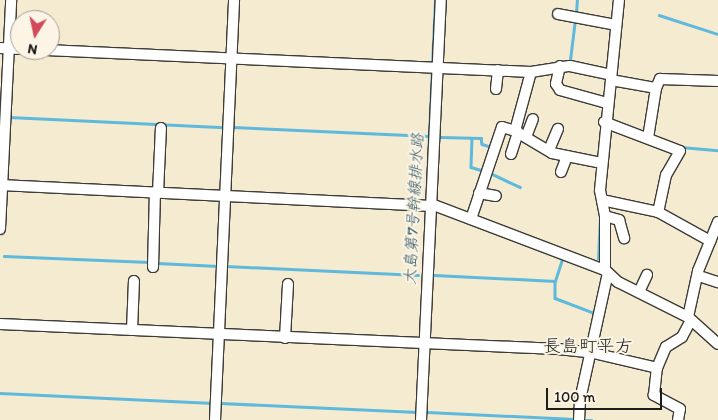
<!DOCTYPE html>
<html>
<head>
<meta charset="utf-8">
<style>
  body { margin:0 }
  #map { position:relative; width:718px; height:420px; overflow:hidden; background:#f4ebd1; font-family:Itim,"Klee One",sans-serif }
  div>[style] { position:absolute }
  .stream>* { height:2.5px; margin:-1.25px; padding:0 1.25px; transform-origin:1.25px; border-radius:1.25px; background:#5eb9dc }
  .roads { filter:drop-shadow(1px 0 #3c3b37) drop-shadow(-1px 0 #3c3b37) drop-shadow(0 1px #3c3b37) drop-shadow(0 -1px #3c3b37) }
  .minor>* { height:10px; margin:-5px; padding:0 5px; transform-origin:5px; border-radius:5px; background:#fff }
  span { translate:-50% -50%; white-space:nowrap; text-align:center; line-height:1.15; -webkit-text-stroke:4px #fcf5e5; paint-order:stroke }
  .water-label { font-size:16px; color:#365b69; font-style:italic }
  .quarter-label { font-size:18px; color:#1c1c1c }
  .north { position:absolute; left:10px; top:10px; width:50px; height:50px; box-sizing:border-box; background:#fcf5e5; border:1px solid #a29e95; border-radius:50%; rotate:190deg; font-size:14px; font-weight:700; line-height:20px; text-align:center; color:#1c1c1c }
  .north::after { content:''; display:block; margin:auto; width:18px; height:22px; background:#d1495b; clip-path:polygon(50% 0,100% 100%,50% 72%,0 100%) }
  .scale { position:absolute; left:546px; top:388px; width:116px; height:22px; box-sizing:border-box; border:2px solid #1c1c1c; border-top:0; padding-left:6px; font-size:15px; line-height:18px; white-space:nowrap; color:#1c1c1c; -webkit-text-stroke:4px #fcf5e5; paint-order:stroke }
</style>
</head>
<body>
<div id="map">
  <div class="stream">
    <div style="left:576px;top:13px;width:13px;rotate:-86deg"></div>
    <div style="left:659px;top:15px;width:62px;rotate:17.9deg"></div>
    <div style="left:570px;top:60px;width:41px;rotate:-83deg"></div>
    <div style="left:432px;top:64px;width:64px;rotate:-87.3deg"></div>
    <div style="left:9px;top:117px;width:215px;rotate:2.7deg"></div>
    <div style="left:232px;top:127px;width:197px;rotate:2.6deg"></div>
    <div style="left:440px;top:137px;width:41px;rotate:1.4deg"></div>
    <div style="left:481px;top:138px;width:6px;rotate:81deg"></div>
    <div style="left:482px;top:144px;width:9px;rotate:18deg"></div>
    <div style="left:472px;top:138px;width:29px;rotate:92deg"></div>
    <div style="left:471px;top:167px;width:14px;rotate:17deg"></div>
    <div style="left:681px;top:147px;width:37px;rotate:5deg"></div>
    <div style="left:490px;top:173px;width:33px;rotate:25deg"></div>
    <div style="left:426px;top:204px;width:135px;rotate:-87.5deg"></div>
    <div style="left:4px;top:256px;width:145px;rotate:2.4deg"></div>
    <div style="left:598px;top:259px;width:43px;rotate:-87.3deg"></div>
    <div style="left:157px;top:263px;width:61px;rotate:2.8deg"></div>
    <div style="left:226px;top:266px;width:192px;rotate:2.7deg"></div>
    <div style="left:434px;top:275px;width:121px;rotate:2.8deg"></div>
    <div style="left:555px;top:281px;width:17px;rotate:90deg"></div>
    <div style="left:555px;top:298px;width:42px;rotate:21deg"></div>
    <div style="left:555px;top:281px;width:23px;rotate:-72deg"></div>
    <div style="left:420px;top:336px;width:127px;rotate:-87.3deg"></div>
    <div style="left:0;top:393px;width:213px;rotate:2.7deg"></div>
    <div style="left:220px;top:403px;width:197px;rotate:2.6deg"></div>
    <div style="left:427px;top:412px;width:147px;rotate:2.7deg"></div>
    <div style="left:584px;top:420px;width:8px"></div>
  </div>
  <div class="roads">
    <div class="minor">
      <div style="left:558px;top:14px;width:59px;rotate:10.7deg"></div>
      <div style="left:0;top:48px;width:20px;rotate:3deg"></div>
      <div style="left:46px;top:50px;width:485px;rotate:2.6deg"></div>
      <div style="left:531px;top:72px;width:39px;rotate:-9deg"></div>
      <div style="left:570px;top:66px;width:40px;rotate:12deg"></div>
      <div style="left:560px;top:66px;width:18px;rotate:103deg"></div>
      <div style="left:556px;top:84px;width:7px;rotate:56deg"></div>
      <div style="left:560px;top:90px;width:49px;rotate:15.5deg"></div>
      <div style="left:531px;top:72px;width:61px;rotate:105.2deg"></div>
      <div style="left:515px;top:131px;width:43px;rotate:30.7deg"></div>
      <div style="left:552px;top:153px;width:50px;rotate:11.5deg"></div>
      <div style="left:611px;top:80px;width:46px;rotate:10.1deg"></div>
      <div style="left:656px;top:88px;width:10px;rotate:-66deg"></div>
      <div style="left:660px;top:79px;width:58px;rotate:2deg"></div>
      <div style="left:496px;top:89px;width:19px;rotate:-84deg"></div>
      <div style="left:604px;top:122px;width:81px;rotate:20.9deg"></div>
      <div style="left:680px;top:151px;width:28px;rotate:120deg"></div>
      <div style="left:666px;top:175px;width:38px;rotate:102deg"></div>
      <div style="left:526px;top:137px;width:19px;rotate:-69deg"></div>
      <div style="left:648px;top:138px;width:51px;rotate:-80.9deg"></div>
      <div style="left:549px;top:150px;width:23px;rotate:-67deg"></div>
      <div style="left:511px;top:154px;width:23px;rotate:-72deg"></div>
      <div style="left:561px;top:172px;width:17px;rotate:-69deg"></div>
      <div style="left:0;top:185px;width:432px;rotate:2.8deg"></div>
      <div style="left:158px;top:193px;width:65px;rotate:-87.4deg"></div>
      <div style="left:479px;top:193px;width:17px;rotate:10deg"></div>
      <div style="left:602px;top:200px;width:57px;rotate:12.1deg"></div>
      <div style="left:658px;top:212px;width:60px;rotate:29.1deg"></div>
      <div style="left:431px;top:204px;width:186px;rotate:20.8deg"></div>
      <div style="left:605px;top:270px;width:18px;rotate:43deg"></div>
      <div style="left:618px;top:282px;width:78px;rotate:26.6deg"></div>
      <div style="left:688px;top:317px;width:40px;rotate:42deg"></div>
      <div style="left:605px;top:216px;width:15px;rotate:16deg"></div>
      <div style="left:619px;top:220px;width:19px;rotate:74deg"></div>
      <div style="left:471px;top:219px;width:97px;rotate:-71.4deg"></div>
      <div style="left:502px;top:127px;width:14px;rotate:17deg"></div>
      <div style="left:0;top:229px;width:229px;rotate:-87.2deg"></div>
      <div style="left:153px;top:267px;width:75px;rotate:-88.5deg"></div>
      <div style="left:605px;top:270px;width:54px;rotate:-90deg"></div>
      <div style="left:605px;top:216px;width:26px;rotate:-101deg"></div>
      <div style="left:600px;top:190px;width:191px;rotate:-84.3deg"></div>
      <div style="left:699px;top:276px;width:20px;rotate:18deg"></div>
      <div style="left:639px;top:292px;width:19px;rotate:-65deg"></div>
      <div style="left:688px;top:317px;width:47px;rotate:-77.7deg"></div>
      <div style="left:698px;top:271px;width:53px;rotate:-67.8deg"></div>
      <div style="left:0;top:324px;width:559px;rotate:2.57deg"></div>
      <div style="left:558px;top:349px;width:31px;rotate:6deg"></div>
      <div style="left:589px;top:352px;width:70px;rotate:13.2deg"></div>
      <div style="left:132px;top:330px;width:49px;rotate:-87.7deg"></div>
      <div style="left:285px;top:338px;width:54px;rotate:-86.8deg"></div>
      <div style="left:215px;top:420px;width:420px;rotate:-87.4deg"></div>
      <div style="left:421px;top:420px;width:420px;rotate:-87.3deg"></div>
      <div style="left:579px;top:420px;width:20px;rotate:-87deg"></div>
      <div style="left:580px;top:400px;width:130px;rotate:-77.6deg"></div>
      <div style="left:678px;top:420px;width:11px;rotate:-80deg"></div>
      <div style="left:680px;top:409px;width:30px;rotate:-152deg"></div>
      <div style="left:654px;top:395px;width:27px;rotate:-84deg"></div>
      <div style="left:657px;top:368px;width:23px;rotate:-67deg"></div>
      <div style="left:666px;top:347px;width:19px;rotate:-32deg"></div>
      <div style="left:682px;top:337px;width:19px;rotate:-62deg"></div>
    </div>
  </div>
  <div class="water-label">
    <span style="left:414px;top:209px;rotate:-87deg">大島第7号幹線排水路</span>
  </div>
  <div class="quarter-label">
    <span style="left:588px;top:346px">長島町平方</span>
  </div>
  <div class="north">N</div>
  <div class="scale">100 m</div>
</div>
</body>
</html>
